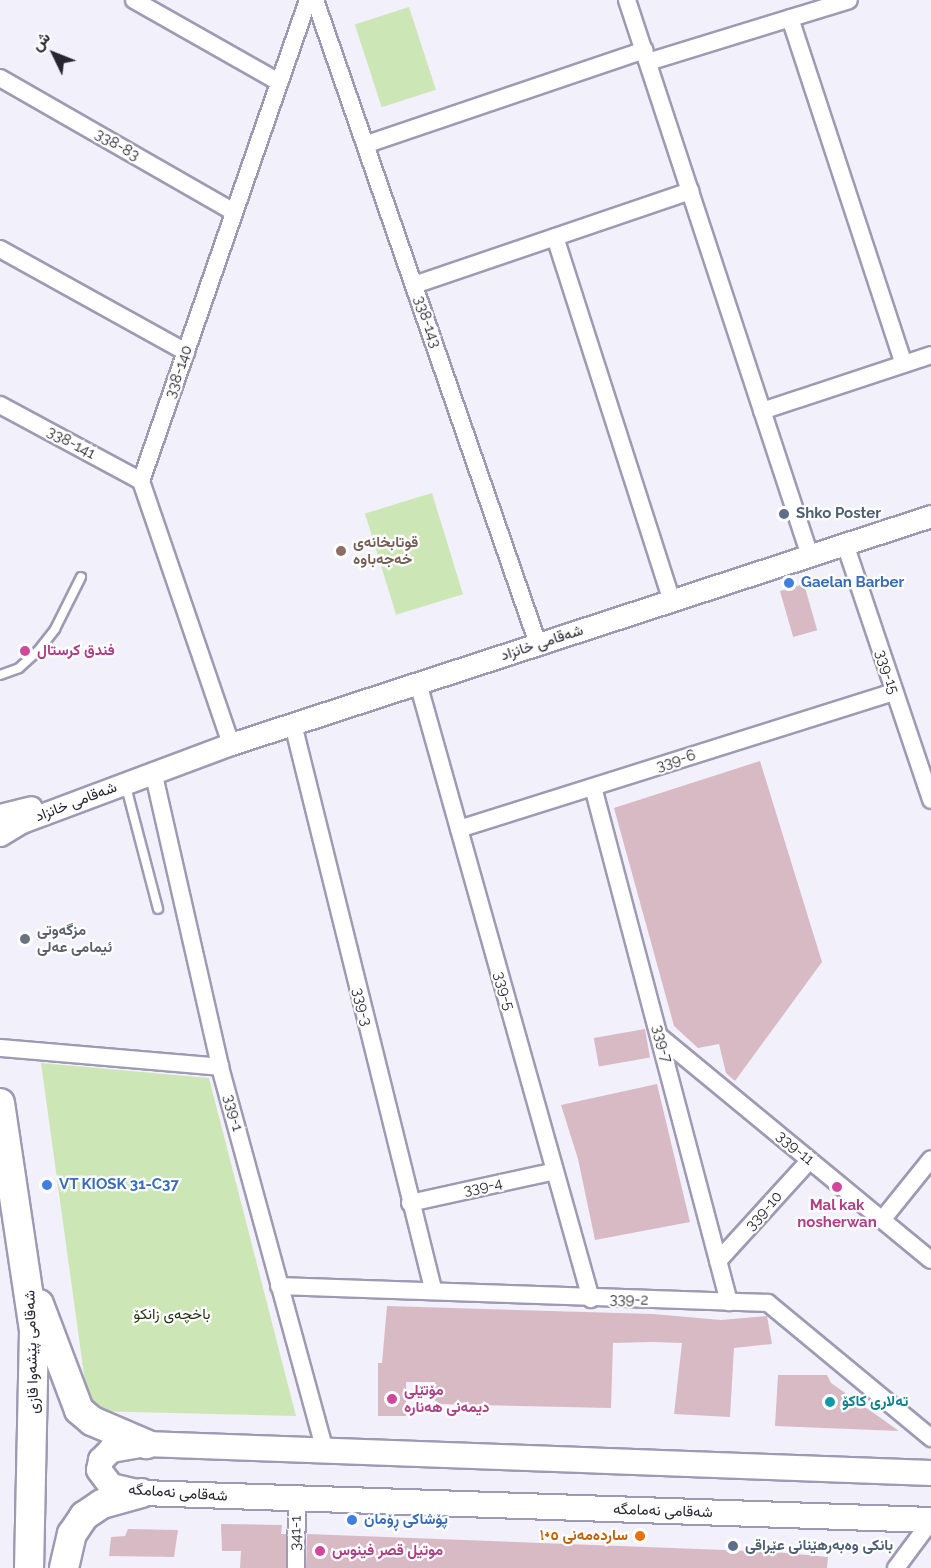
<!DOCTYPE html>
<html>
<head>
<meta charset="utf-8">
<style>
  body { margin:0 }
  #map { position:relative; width:931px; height:1568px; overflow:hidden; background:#f2f0fb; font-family:Raleway,Vazirmatn,sans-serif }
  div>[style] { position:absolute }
  .green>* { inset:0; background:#cce7b5; transform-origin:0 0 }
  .building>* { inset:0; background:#d8bac4; transform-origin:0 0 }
  .roads { filter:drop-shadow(2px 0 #9f9ab3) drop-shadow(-2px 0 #9f9ab3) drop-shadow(0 2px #9f9ab3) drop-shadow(0 -2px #9f9ab3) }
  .service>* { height:8px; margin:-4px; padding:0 4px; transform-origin:4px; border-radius:4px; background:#fff }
  .minor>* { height:16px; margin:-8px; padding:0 8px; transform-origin:8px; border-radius:8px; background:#fff }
  .tertiary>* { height:21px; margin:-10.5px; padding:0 10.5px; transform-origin:10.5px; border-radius:10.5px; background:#fff }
  .secondary>* { height:24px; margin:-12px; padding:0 12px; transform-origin:12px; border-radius:12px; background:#fff }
  .trunk>* { height:28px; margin:-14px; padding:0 14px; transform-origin:14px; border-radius:14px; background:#fff }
  .dots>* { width:16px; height:16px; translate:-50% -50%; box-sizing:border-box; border:3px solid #fff; border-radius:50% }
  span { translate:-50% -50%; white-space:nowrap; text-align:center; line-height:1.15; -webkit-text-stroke:4.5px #fff; paint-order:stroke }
  .street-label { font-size:15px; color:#282630 }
  .service-label { font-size:15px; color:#4e5e75; font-weight:700 }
  .left { translate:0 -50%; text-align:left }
  .education-label { font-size:15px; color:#785e54; font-weight:700 }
  .shop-label { font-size:15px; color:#366cbe; font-weight:700 }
  .hotel-label { font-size:15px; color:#b23c85; font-weight:700 }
  .worship-label { font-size:15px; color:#5b616d; font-weight:700 }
  .park-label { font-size:15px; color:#1e3009 }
  .culture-label { font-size:15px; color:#0d838f; font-weight:700 }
  .food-label { font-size:15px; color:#c56008; font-weight:700 }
  .right { translate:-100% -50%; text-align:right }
  .north { position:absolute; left:24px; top:24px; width:60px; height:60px; -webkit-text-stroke:4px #fff; paint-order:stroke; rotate:313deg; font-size:16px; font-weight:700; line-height:24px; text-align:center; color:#282630 }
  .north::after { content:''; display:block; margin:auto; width:21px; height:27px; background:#282630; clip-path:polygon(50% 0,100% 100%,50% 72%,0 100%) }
</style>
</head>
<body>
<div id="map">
  <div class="green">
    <div style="left:409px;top:7px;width:87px;height:57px;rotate:72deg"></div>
    <div style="left:432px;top:493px;width:106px;height:70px;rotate:73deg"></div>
    <div style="clip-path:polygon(41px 1063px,209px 1078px,296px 1416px,89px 1411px)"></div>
  </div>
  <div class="building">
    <div style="left:804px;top:584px;width:48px;height:25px;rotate:74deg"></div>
    <div style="clip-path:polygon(760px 761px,822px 962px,735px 1081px,726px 1073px,719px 1044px,698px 1048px,674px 1026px,614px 808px)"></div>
    <div style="left:645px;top:1029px;width:29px;height:52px;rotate:80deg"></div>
    <div style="clip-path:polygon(657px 1084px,690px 1222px,595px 1240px,578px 1159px,561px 1105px)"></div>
    <div style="clip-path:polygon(387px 1306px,653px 1314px,721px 1320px,767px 1316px,772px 1344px,734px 1348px,730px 1417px,674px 1414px,682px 1343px,652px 1342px,613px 1343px,611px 1408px,435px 1404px,435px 1382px,406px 1382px,406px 1416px,378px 1416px,378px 1363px,382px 1363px)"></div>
    <div style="clip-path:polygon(778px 1375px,827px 1375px,831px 1383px,899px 1431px,775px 1426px)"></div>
    <div style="clip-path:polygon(221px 1524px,282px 1525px,281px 1534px,286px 1534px,286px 1568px,240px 1568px,241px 1551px,222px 1551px)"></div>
    <div style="clip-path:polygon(128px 1529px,178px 1530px,174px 1557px,109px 1556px,111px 1537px,125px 1536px)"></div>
    <div style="clip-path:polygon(307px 1534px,775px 1552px,828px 1557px,827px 1568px,306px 1568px)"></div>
  </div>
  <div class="roads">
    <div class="service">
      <div style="left:0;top:675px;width:20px;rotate:-20deg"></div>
      <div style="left:19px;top:668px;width:25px;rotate:-42deg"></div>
      <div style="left:38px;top:651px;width:28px;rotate:-52deg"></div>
      <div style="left:55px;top:629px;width:58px;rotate:-63.4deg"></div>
      <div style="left:125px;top:783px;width:130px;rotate:75.3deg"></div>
    </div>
    <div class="minor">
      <div style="left:134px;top:0;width:167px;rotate:29.5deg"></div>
      <div style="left:315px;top:0;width:682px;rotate:70.9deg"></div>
      <div style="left:627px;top:0;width:585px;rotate:71.78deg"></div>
      <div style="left:790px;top:18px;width:364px;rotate:71.8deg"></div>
      <div style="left:648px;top:62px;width:210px;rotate:-17.1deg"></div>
      <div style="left:0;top:78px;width:270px;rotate:29.8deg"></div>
      <div style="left:367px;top:144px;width:293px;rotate:-18.7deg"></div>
      <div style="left:555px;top:237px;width:382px;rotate:72.2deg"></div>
      <div style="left:0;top:249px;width:213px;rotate:29deg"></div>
      <div style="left:414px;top:285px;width:292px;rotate:-18.8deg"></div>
      <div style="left:0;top:405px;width:160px;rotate:28.3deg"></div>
      <div style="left:762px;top:411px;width:178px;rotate:-18.3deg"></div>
      <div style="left:845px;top:544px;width:270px;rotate:71.4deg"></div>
      <div style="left:418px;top:683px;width:640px;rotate:74.31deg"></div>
      <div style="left:293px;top:724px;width:582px;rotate:76.08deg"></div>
      <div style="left:231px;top:744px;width:278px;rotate:-108.9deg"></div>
      <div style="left:141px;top:481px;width:509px;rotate:-70.85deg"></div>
      <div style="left:153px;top:771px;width:303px;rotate:77.2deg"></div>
      <div style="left:220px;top:1067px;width:398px;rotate:74.7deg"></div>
      <div style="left:593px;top:787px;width:533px;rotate:75.21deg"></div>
      <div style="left:459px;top:829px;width:455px;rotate:-17.5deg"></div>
      <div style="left:659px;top:1036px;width:352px;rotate:39.5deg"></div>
      <div style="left:0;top:1048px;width:221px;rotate:4.9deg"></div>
      <div style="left:410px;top:1203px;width:148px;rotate:-12.4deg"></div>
      <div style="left:882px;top:1220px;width:78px;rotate:-51.2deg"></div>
      <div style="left:718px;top:1261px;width:135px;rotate:-47.7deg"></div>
      <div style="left:279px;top:1286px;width:489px;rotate:2deg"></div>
      <div style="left:768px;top:1303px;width:212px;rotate:39.6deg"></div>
      <div style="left:296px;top:1568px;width:70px;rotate:-89.2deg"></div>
      <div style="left:896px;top:1568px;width:59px;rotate:-53.3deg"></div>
    </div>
    <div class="tertiary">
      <div style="left:0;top:815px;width:32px;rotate:-14deg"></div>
      <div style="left:0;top:835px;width:26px;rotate:-31deg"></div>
      <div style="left:22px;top:822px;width:223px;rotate:-20.5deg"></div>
      <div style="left:231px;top:744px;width:736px;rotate:-18.04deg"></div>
    </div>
    <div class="secondary">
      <div style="left:931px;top:1473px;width:786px;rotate:-177.88deg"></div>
      <div style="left:146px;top:1444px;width:36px;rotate:170deg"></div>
      <div style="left:111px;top:1450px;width:14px;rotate:135deg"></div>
      <div style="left:101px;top:1460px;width:10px;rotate:101deg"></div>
      <div style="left:99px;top:1470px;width:20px;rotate:53deg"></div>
      <div style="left:111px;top:1486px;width:32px;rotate:13deg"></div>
      <div style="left:142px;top:1493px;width:789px;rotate:1.96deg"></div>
    </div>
    <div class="trunk">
      <div style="left:0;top:1103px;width:231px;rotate:81.5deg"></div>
      <div style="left:34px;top:1331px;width:237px;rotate:91.2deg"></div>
      <div style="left:39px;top:1304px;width:113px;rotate:69.3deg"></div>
      <div style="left:79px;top:1410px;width:17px;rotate:40deg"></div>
      <div style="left:92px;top:1421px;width:59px;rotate:23.1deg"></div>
      <div style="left:64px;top:1568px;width:35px;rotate:-77deg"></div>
      <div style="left:72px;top:1534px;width:22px;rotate:-56deg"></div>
      <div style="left:84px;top:1516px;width:22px;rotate:-34deg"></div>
      <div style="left:102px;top:1504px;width:41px;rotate:-15.4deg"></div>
    </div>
  </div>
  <div class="dots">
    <div style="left:784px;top:514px;background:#5c6f8a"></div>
    <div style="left:341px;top:551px;background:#8d6e63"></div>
    <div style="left:789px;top:583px;background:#3f7fe0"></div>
    <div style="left:25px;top:651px;background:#d1479c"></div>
    <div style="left:25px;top:939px;background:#6b7280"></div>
    <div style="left:47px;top:1185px;background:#3f7fe0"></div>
    <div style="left:837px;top:1187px;background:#d1479c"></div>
    <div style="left:392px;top:1399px;background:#d1479c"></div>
    <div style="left:830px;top:1402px;background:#0f9aa8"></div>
    <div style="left:352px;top:1520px;background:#3f7fe0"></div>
    <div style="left:640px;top:1536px;background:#e8710a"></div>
    <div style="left:733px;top:1546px;background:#5c6f8a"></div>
    <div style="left:320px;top:1551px;background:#d1479c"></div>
  </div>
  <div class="street-label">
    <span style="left:117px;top:145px;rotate:30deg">338-83</span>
    <span style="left:427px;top:322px;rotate:71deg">338-143</span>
    <span style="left:179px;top:372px;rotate:-71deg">338-140</span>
    <span style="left:71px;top:443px;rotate:28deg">338-141</span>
    <span style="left:542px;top:643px;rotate:-18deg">شەقامی خانزاد</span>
    <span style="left:887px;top:672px;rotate:72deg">339-15</span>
    <span style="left:676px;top:761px;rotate:-18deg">339-6</span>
    <span style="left:76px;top:802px;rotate:-21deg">شەقامی خانزاد</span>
    <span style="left:504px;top:991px;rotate:74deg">339-5</span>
    <span style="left:362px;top:1007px;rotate:76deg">339-3</span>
    <span style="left:662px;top:1044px;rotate:75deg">339-7</span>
    <span style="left:233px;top:1113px;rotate:75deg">339-1</span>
    <span style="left:795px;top:1148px;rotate:40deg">339-11</span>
    <span style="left:483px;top:1187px;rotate:-12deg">339-4</span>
    <span style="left:764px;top:1211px;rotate:-48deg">339-10</span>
    <span style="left:629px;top:1300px;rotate:1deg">339-2</span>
    <span style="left:32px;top:1352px;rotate:-92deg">شەقامی پێشەوا قازی</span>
    <span style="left:178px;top:1493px;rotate:4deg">شەقامی نەمامگە</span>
    <span style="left:663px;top:1511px;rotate:2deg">شەقامی نەمامگە</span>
    <span style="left:296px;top:1533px;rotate:-89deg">341-1</span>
  </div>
  <div class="service-label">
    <span class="left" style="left:796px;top:514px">Shko Poster</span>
    <span class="left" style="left:745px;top:1546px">بانکی وەبەرهێنانی عێراقی</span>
  </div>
  <div class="education-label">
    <span class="left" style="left:353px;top:551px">قوتابخانەی<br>خەجەباوە</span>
  </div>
  <div class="shop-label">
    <span class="left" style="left:801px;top:583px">Gaelan Barber</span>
    <span class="left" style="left:59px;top:1185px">VT KIOSK 31-C37</span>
    <span class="left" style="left:364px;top:1520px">پۆشاکی ڕۆمان</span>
  </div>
  <div class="hotel-label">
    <span class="left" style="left:37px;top:651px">فندق کرستال</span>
    <span style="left:837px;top:1214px">Mal kak<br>nosherwan</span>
    <span class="left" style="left:404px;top:1399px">مۆتێلی<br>دیمەنی هەنارە</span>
    <span class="left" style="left:332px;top:1551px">موتيل قصر فينوس</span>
  </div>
  <div class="worship-label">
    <span class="left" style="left:37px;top:939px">مزگەوتی<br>ئیمامی عەلی</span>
  </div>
  <div class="park-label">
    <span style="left:172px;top:1315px">باخچەی زانکۆ</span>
  </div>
  <div class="culture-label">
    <span class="left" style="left:842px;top:1402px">تەلاری کاکۆ</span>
  </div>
  <div class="food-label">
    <span class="right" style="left:628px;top:1536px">ساردەمەنی ٥+١</span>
  </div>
  <div class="north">ش</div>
</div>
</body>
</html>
